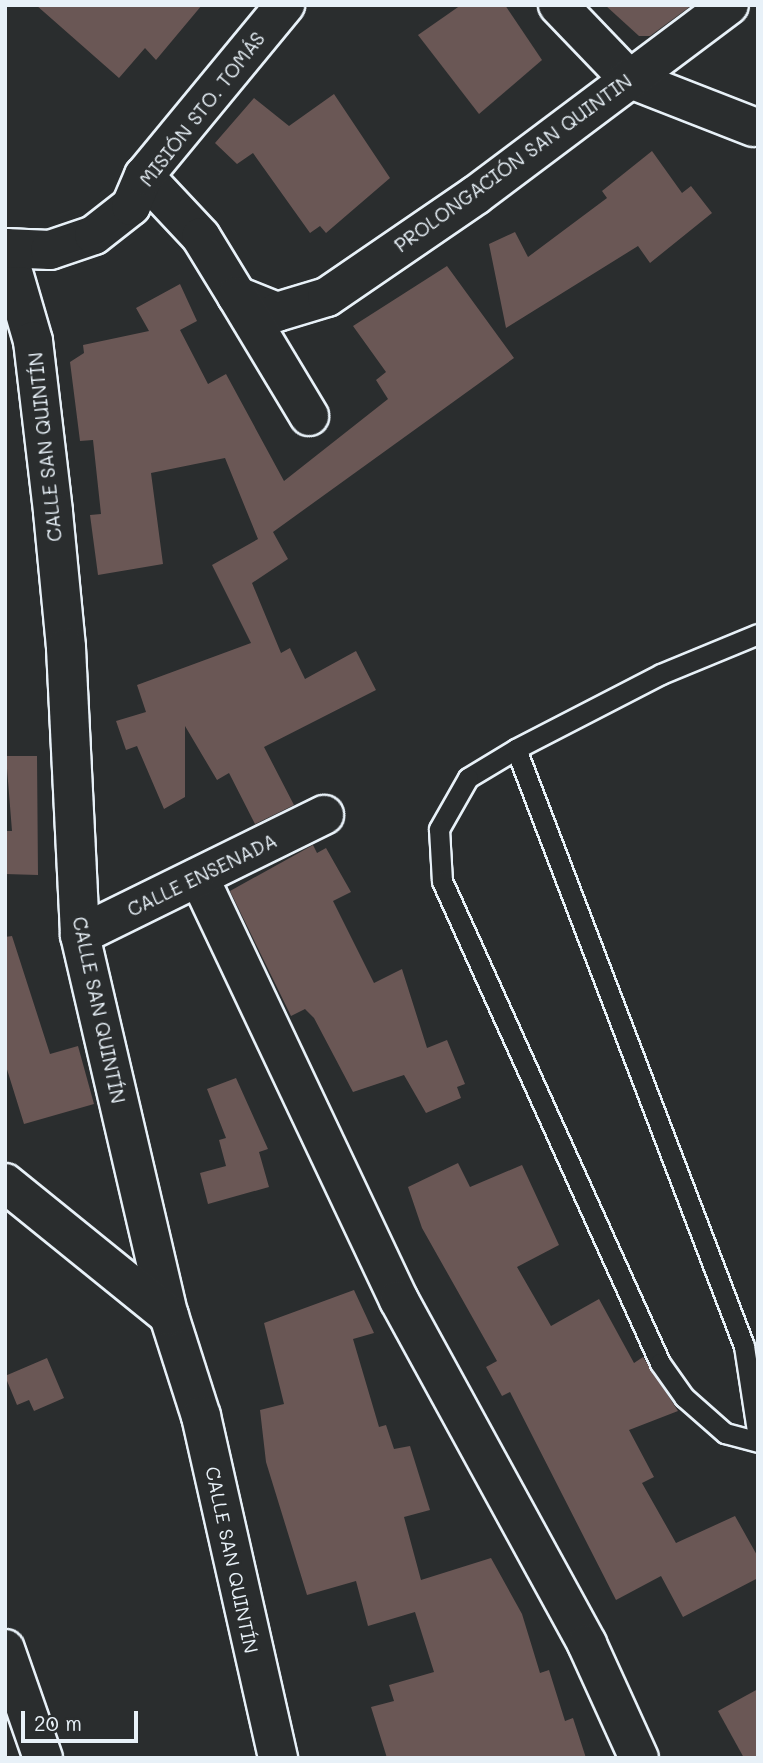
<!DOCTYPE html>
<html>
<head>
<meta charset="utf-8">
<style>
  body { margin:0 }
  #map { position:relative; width:763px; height:1763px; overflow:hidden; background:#2a2d2e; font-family:Mali,sans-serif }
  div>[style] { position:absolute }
  .building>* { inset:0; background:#6a5755 }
  .roads { filter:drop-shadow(2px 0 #e8f1f8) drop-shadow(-2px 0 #e8f1f8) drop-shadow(0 2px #e8f1f8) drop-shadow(0 -2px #e8f1f8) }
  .service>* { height:19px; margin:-9.5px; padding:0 9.5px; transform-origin:9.5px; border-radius:9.5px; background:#2a2d2e }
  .minor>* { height:38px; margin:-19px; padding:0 19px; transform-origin:19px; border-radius:19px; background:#2a2d2e }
  .tertiary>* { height:38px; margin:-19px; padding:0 19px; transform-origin:19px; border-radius:19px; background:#2a2d2e }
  span { translate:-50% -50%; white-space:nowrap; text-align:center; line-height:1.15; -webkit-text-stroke:5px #2a2d2e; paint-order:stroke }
  .street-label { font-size:19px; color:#e8f1f8 }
  .frame { position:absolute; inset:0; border:7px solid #e8f1f8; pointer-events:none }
  .scale { position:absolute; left:21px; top:1711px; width:117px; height:32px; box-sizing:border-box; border:4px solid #e8f1f8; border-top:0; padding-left:9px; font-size:21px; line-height:24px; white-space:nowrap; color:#e8f1f8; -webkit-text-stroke:5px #2a2d2e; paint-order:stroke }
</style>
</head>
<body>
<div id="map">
  <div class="building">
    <div style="clip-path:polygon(36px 5px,202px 5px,156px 60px,145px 48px,119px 78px)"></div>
    <div style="clip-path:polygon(461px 5px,505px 5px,542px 60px,479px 114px,418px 35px)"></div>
    <div style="clip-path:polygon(605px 5px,692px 5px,650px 36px,639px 36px)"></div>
    <div style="clip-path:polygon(334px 94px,390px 178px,326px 233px,320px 226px,310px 233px,253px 153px,237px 164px,215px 143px,254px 98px,289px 126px)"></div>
    <div style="clip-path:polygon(652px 151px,682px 193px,691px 186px,712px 213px,650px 263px,638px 246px,506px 328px,489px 244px,515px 232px,528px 257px,607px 198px,602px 191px)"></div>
    <div style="clip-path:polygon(447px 266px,514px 358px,273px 532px,288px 559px,252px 583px,281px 653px,290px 648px,305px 679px,356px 651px,376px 690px,264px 747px,294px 805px,255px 824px,229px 773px,217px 780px,185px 726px,185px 797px,164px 809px,137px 746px,126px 750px,116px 721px,146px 712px,137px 685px,251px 643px,212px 565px,258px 539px,225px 458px,151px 473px,163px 564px,98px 575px,90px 515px,101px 514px,93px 440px,80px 441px,70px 362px,84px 353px,83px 345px,149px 331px,136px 308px,180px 284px,197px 321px,180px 330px,208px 384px,226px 374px,284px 481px,388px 399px,376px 380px,386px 372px,353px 326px)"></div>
    <div style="clip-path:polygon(6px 756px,37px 756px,38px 875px,5px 874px,5px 831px,12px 831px)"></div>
    <div style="clip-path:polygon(313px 845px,317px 853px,326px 848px,351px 892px,333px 901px,374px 983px,402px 969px,427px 1048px,447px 1040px,465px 1084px,457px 1087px,461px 1098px,426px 1113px,404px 1075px,353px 1092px,314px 1018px,305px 1009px,291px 1016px,230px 891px)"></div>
    <div style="clip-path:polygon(12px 936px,50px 1054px,78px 1046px,94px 1104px,24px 1124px,5px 1063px,5px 937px)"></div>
    <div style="clip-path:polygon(236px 1078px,268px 1149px,259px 1152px,269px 1187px,208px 1204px,200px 1173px,226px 1166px,219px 1140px,226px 1138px,207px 1089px)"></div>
    <div style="clip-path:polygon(458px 1163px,470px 1187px,522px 1165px,559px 1245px,517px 1267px,551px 1326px,599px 1299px,634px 1363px,643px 1357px,678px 1411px,629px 1430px,654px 1477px,642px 1483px,676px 1543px,735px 1516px,758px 1557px,758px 1578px,683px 1617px,661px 1576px,616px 1600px,510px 1392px,502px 1396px,486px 1367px,497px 1361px,422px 1228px,408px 1187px)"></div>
    <div style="clip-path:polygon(354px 1290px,374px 1333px,353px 1339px,379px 1427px,386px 1425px,394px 1449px,410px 1446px,430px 1510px,404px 1517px,421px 1580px,491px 1558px,522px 1614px,540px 1673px,549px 1670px,565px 1721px,573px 1718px,586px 1758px,387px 1758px,371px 1707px,394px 1701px,389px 1685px,434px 1672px,415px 1612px,368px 1626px,356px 1581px,307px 1595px,266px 1462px,260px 1410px,284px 1404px,264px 1323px)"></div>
    <div style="clip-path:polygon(47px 1358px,64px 1398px,34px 1411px,29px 1400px,17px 1405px,5px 1376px)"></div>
    <div style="clip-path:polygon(758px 1689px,758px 1758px,744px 1758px,718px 1711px)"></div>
  </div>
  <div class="roads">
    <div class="service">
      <div style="left:758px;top:634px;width:105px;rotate:157.6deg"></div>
      <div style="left:661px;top:674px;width:163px;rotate:152.7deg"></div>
      <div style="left:516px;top:749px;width:56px;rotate:148.9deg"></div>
      <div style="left:468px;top:778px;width:59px;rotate:119.6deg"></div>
      <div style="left:439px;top:829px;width:52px;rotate:86.7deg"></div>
      <div style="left:442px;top:881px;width:529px;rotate:65.66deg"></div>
      <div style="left:660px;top:1363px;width:42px;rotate:54.8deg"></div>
      <div style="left:684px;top:1397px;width:55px;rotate:41.3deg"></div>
      <div style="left:725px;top:1433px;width:34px;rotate:15deg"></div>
      <div style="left:516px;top:749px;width:639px;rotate:69.1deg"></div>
      <div style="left:744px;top:1346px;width:92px;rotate:81.3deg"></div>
    </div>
    <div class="minor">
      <div style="left:558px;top:5px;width:101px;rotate:46.2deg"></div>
      <div style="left:628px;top:78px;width:135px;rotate:21.3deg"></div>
      <div style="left:144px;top:176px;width:83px;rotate:46.9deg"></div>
      <div style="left:201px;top:237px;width:69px;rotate:58.6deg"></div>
      <div style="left:237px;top:296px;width:43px;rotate:21.8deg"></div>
      <div style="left:277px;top:312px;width:52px;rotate:-16.7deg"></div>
      <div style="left:327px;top:297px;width:181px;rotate:-34.4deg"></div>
      <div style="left:476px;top:195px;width:316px;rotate:-36.9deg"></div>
      <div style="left:6px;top:248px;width:97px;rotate:73.8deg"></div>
      <div style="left:33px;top:341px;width:172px;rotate:83.3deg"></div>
      <div style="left:53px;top:512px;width:137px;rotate:84.5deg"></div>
      <div style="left:66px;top:648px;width:287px;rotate:87.2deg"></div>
      <div style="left:80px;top:935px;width:391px;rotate:76.9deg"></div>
      <div style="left:169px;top:1316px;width:105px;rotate:72.3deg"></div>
      <div style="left:201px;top:1416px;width:351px;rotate:77.3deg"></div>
      <div style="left:237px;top:296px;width:140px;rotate:59deg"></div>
      <div style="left:199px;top:877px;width:468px;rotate:64.7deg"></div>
      <div style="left:399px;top:1300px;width:392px;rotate:61.3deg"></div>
      <div style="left:587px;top:1644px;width:125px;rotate:65.5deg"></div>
      <div style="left:80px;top:935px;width:272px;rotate:-26.2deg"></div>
      <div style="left:5px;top:1183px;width:211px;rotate:39deg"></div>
      <div style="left:5px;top:1649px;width:115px;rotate:70.8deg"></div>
    </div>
    <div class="tertiary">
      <div style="left:5px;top:248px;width:45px;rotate:2.5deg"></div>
      <div style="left:50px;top:250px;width:46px;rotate:-18.8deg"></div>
      <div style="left:94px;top:235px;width:47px;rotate:-38.1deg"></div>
      <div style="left:131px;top:206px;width:33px;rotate:-67deg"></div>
      <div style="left:144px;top:176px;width:222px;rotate:-50.5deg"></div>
    </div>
  </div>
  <div class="street-label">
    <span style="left:202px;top:109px;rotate:-52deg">MISIÓN STO. TOMÁS</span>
    <span style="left:513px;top:163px;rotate:-36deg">PROLONGACIÓN SAN QUINTIN</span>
    <span style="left:45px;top:447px;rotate:-96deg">CALLE SAN QUINTÍN</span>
    <span style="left:202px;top:875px;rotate:-26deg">CALLE ENSENADA</span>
    <span style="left:99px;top:1010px;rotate:78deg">CALLE SAN QUINTÍN</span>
    <span style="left:232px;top:1560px;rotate:78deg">CALLE SAN QUINTÍN</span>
  </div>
  <div class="frame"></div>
  <div class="scale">20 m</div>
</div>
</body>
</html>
